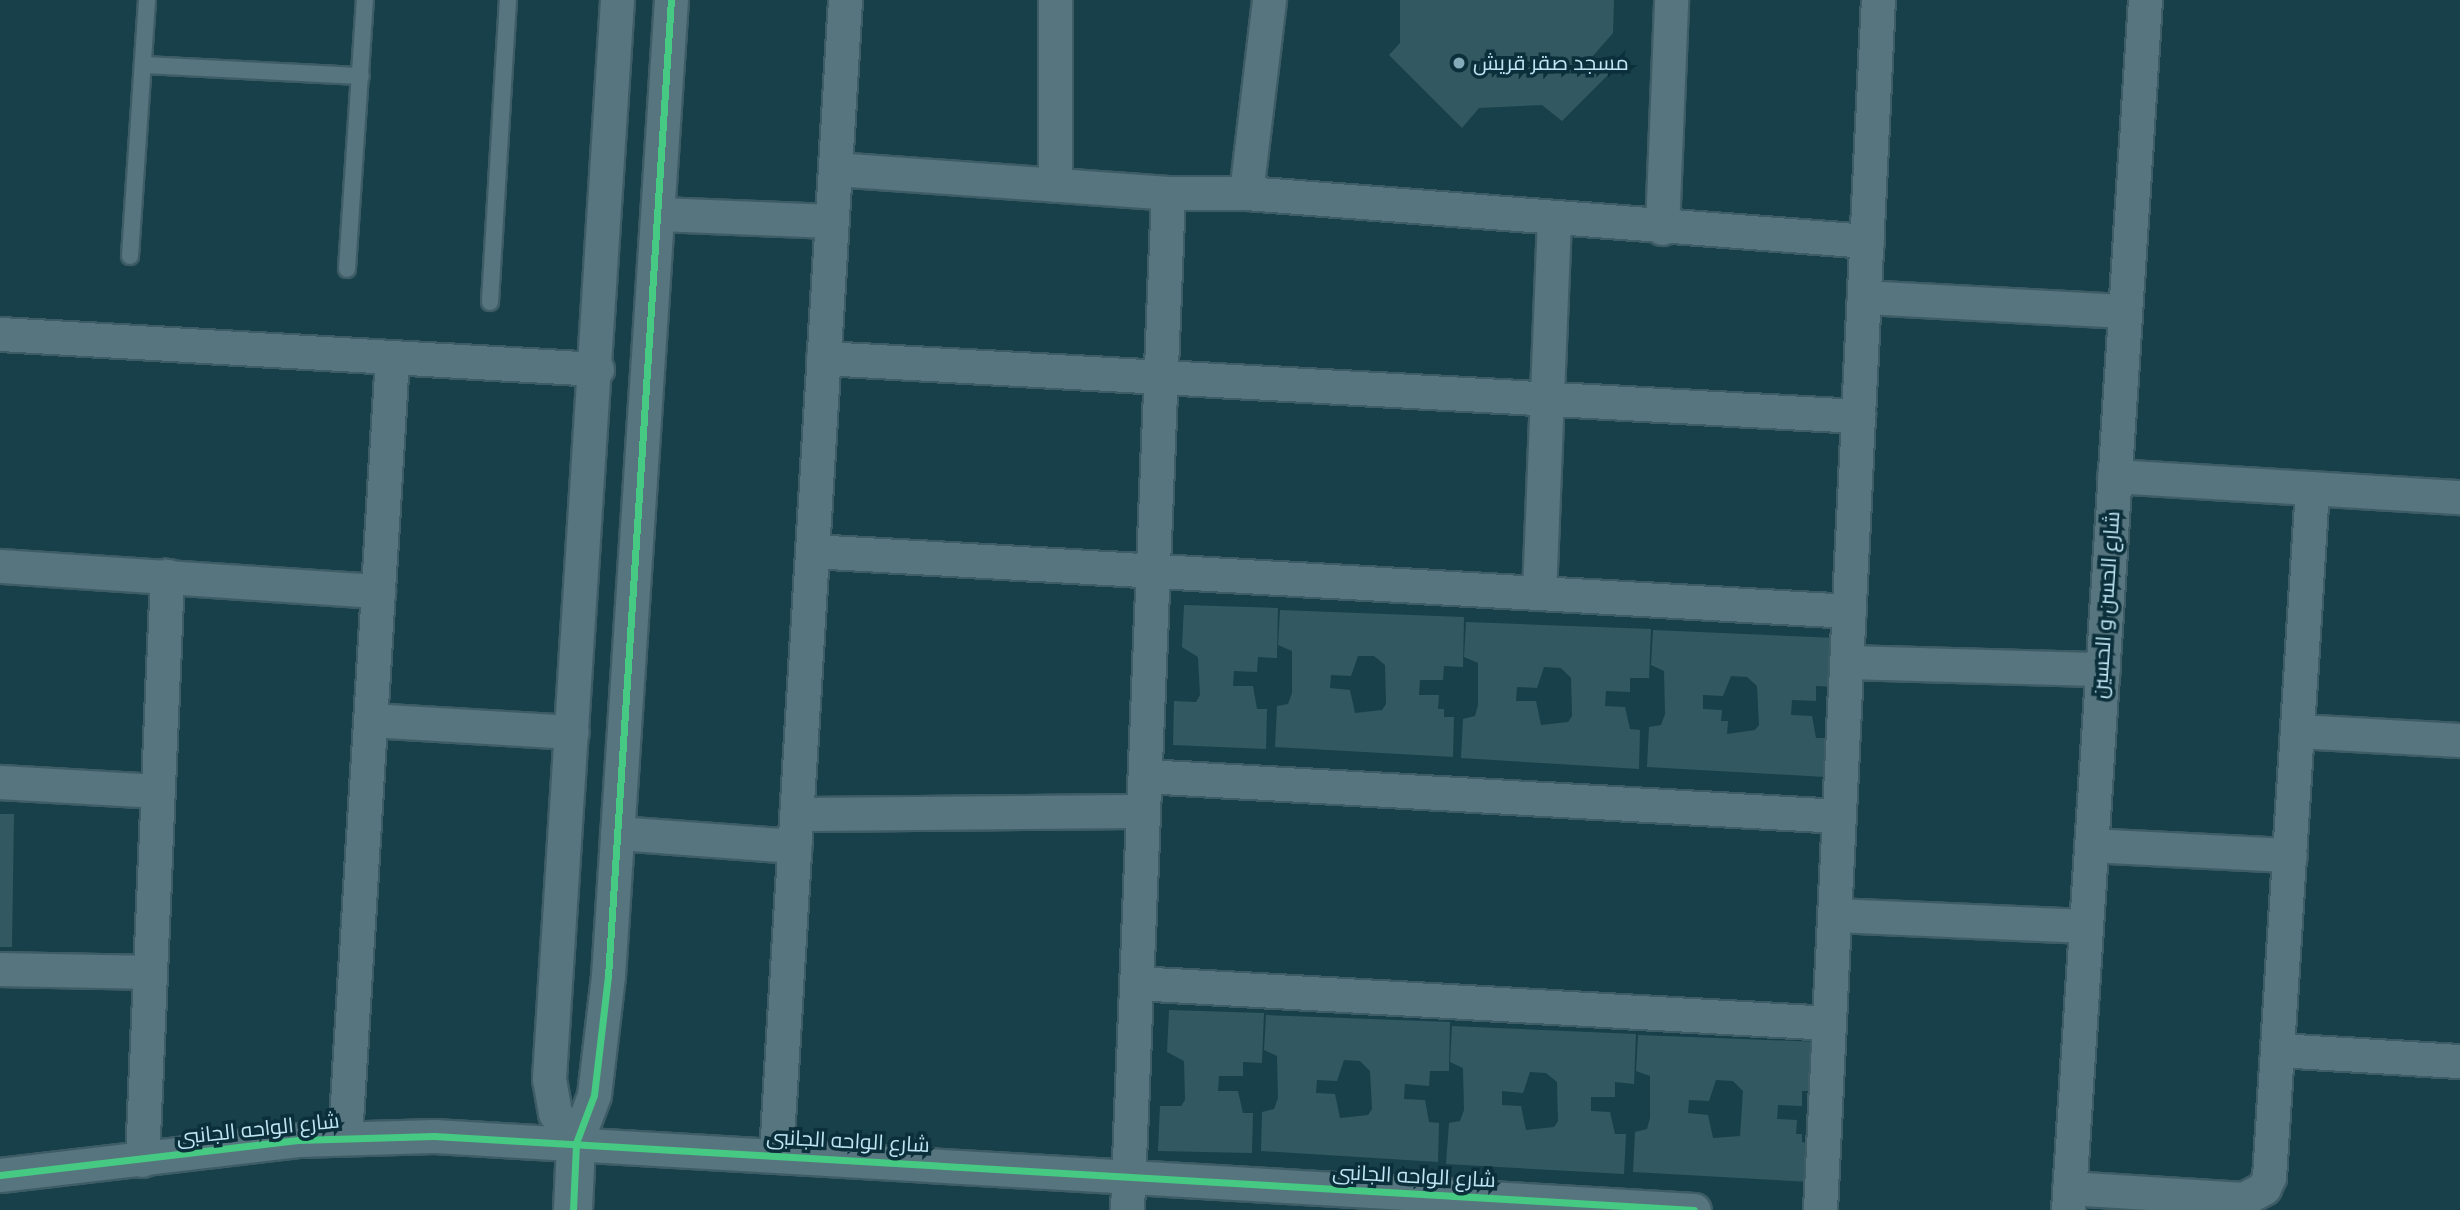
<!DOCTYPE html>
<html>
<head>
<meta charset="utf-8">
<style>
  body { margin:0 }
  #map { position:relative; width:2460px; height:1210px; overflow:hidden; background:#17404a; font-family:"Space Grotesk",Cairo,sans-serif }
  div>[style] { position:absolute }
  .building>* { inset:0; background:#325962 }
  .roads { filter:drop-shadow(2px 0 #3e5c65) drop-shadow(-2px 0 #3e5c65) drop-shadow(0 2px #3e5c65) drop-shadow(0 -2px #3e5c65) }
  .service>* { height:16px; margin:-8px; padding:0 8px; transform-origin:8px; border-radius:8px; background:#56757e }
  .minor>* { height:33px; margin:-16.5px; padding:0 16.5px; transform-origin:16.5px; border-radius:16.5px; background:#56757e }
  .tertiary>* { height:38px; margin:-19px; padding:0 19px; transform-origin:19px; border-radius:19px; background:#56757e }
  .cycleway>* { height:7px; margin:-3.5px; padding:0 3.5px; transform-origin:3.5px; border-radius:3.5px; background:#46c982 }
  .dots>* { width:19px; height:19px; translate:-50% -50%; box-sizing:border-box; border:4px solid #0c303b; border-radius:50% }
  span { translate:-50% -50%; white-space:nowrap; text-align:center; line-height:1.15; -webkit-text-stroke:7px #0c303b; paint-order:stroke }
  .poi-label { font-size:21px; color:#bfe6f4 }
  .left { translate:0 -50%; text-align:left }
  .street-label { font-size:21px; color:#bfe6f4 }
</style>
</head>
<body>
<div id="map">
  <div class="building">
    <div style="clip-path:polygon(1400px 0,1614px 0,1613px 33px,1592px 57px,1609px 74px,1562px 121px,1542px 105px,1479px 108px,1462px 128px,1389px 55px,1400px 43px)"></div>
    <div style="clip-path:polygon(1184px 605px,1278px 608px,1277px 658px,1258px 657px,1257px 672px,1234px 671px,1233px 686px,1253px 686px,1257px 709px,1267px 709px,1266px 749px,1173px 745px,1174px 701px,1196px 702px,1200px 695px,1198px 657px,1182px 647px)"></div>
    <div style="clip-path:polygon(evenodd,1280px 610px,1464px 617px,1463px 667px,1444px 666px,1443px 680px,1420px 680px,1419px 695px,1439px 695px,1438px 709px,1444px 709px,1444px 717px,1454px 717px,1453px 757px,1275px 747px,1277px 706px,1288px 704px,1292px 693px,1292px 651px,1278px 645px,1280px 610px,1358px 656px,1374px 656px,1385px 665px,1386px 704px,1382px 710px,1355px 713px,1350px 690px,1330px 688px,1331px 675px,1351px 676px,1358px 656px)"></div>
    <div style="clip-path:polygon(evenodd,1466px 622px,1651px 629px,1649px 678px,1630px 678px,1630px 692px,1606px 691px,1605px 706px,1625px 707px,1630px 729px,1640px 730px,1639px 769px,1461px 758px,1463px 719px,1475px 716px,1478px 705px,1478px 663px,1464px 657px,1466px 622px,1544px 667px,1561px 668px,1571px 678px,1572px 716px,1568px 722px,1541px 725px,1536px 701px,1516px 701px,1517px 687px,1537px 688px,1544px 667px)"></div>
    <div style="clip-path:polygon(evenodd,1653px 630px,1837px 638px,1836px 687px,1816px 686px,1816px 701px,1792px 700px,1791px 715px,1812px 716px,1816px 738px,1826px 738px,1825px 777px,1647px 767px,1649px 727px,1661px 725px,1665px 714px,1664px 671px,1651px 665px,1653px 630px,1731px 676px,1747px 677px,1757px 686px,1759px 725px,1755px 730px,1727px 734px,1728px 721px,1721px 721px,1722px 710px,1703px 709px,1703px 695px,1723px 696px,1731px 676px)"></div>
    <div style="clip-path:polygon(0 814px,14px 814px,12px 947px,0 947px)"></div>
    <div style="clip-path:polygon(1169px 1010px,1264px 1013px,1262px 1063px,1243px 1062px,1243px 1076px,1219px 1076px,1218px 1091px,1238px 1091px,1243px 1113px,1253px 1113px,1252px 1153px,1158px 1151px,1160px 1106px,1181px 1106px,1185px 1100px,1184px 1061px,1167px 1052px)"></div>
    <div style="clip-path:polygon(evenodd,1266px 1015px,1450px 1022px,1449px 1071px,1430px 1071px,1429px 1086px,1405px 1084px,1404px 1099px,1425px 1100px,1429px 1122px,1439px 1123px,1438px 1162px,1261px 1151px,1262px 1112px,1274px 1109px,1278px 1098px,1277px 1056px,1264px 1050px,1266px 1015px,1344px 1060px,1360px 1061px,1370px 1071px,1372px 1109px,1368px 1115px,1340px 1118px,1335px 1094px,1316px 1093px,1317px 1080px,1337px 1081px,1344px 1060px)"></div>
    <div style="clip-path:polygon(evenodd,1452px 1026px,1636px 1034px,1634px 1084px,1615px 1082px,1615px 1097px,1591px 1097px,1591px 1111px,1610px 1112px,1615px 1134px,1626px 1134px,1624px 1174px,1446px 1164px,1449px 1123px,1460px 1121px,1464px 1110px,1463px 1068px,1450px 1062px,1452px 1026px,1530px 1072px,1546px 1073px,1557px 1082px,1558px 1121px,1554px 1127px,1526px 1130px,1521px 1106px,1502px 1105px,1502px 1091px,1523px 1093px,1530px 1072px)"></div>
    <div style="clip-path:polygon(evenodd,1638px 1035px,1822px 1042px,1821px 1091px,1802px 1091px,1802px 1106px,1778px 1105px,1777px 1119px,1797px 1120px,1796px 1134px,1802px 1134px,1802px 1142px,1812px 1143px,1811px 1182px,1633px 1172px,1635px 1132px,1647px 1129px,1650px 1118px,1650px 1076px,1636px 1071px,1638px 1035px,1716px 1080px,1733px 1081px,1743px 1091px,1740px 1136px,1713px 1138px,1708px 1115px,1688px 1113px,1689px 1100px,1709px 1101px,1716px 1080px)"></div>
  </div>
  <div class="roads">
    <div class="service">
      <div style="left:143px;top:65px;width:218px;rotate:2.9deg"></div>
      <div style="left:130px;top:256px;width:257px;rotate:-86.2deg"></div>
      <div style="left:347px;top:269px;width:270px;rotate:-86.2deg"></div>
      <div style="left:490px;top:302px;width:303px;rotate:-86.6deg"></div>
    </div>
    <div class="minor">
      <div style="left:617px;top:0;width:1081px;rotate:93.61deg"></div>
      <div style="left:549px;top:1079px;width:35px;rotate:80deg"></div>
      <div style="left:555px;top:1113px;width:37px;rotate:55deg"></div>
      <div style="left:576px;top:1143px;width:51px;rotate:-69.4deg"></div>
      <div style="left:594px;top:1095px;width:120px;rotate:-83.3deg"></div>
      <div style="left:608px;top:976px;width:978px;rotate:-86.31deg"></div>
      <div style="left:1055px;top:0;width:185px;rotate:90deg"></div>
      <div style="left:835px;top:169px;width:334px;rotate:4.1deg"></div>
      <div style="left:1168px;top:193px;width:78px"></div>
      <div style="left:1246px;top:193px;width:623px;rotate:4.42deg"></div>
      <div style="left:1246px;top:193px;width:194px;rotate:-83.2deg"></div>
      <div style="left:658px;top:214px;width:174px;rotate:2.3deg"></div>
      <div style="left:1662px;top:228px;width:228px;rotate:-87.7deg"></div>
      <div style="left:1864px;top:297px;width:261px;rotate:3.1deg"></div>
      <div style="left:0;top:334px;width:598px;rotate:3.36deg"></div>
      <div style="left:823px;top:358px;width:1037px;rotate:3.21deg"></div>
      <div style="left:2114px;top:476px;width:347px;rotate:3.5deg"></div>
      <div style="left:812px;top:551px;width:1039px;rotate:3.31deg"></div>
      <div style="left:0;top:566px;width:379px;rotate:3.8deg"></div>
      <div style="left:1539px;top:593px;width:373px;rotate:-87.7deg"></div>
      <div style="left:1846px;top:662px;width:257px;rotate:1.6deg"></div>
      <div style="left:370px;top:720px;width:202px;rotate:3.4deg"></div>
      <div style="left:2297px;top:731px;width:163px;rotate:3.2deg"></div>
      <div style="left:1145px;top:776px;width:694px;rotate:3.3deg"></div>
      <div style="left:0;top:782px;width:158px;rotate:3.3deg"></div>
      <div style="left:796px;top:814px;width:347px;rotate:-0.5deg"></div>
      <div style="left:617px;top:833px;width:178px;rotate:4.2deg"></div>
      <div style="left:2091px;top:845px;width:199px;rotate:2.9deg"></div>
      <div style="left:1834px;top:915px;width:252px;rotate:2.5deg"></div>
      <div style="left:0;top:969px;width:150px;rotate:1.1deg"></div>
      <div style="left:1136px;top:983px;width:694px;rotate:3.3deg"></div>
      <div style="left:2278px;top:1050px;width:182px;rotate:3.5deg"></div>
      <div style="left:345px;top:1137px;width:781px;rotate:-86.55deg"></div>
      <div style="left:776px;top:1154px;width:1156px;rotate:-86.58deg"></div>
      <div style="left:142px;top:1160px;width:585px;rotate:-87.55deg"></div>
      <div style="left:0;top:1175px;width:300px;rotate:-6.7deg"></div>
      <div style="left:298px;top:1140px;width:136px;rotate:-1.7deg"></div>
      <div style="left:434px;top:1136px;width:1262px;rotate:3.36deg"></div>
      <div style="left:2069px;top:1188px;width:175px;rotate:3.6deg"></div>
      <div style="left:2244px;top:1199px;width:23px;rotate:-29deg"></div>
      <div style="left:2264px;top:1188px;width:12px;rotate:-66deg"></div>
      <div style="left:2269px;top:1177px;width:690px;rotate:-86.43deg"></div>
      <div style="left:1127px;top:1210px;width:1018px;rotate:-87.69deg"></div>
      <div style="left:1820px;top:1210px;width:1211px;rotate:-87.26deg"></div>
      <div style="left:2068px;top:1210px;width:1212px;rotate:-86.36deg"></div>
    </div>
    <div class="tertiary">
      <div style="left:573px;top:1210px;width:67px;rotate:-87.4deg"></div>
    </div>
  </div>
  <div class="cycleway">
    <div style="left:0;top:1175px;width:300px;rotate:-6.7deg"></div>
    <div style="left:298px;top:1140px;width:136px;rotate:-1.7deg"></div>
    <div style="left:434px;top:1136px;width:1262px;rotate:3.36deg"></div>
    <div style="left:573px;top:1210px;width:67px;rotate:-87.4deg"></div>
    <div style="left:576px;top:1143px;width:51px;rotate:-69.4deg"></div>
    <div style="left:594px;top:1095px;width:120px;rotate:-83.3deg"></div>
    <div style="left:608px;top:976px;width:978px;rotate:-86.31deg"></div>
  </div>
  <div class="dots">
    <div style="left:1459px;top:63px;background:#84acb8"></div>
  </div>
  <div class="poi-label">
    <span class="left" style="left:1473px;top:63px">مسجد صقر قريش</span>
  </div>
  <div class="street-label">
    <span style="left:2106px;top:605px;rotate:-86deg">شارع الحسن و الحسين</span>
    <span style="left:258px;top:1129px;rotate:-6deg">شارع الواحه الجانبى</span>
    <span style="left:848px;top:1141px;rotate:3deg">شارع الواحه الجانبى</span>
    <span style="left:1414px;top:1176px;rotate:3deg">شارع الواحه الجانبى</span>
  </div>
</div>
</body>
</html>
